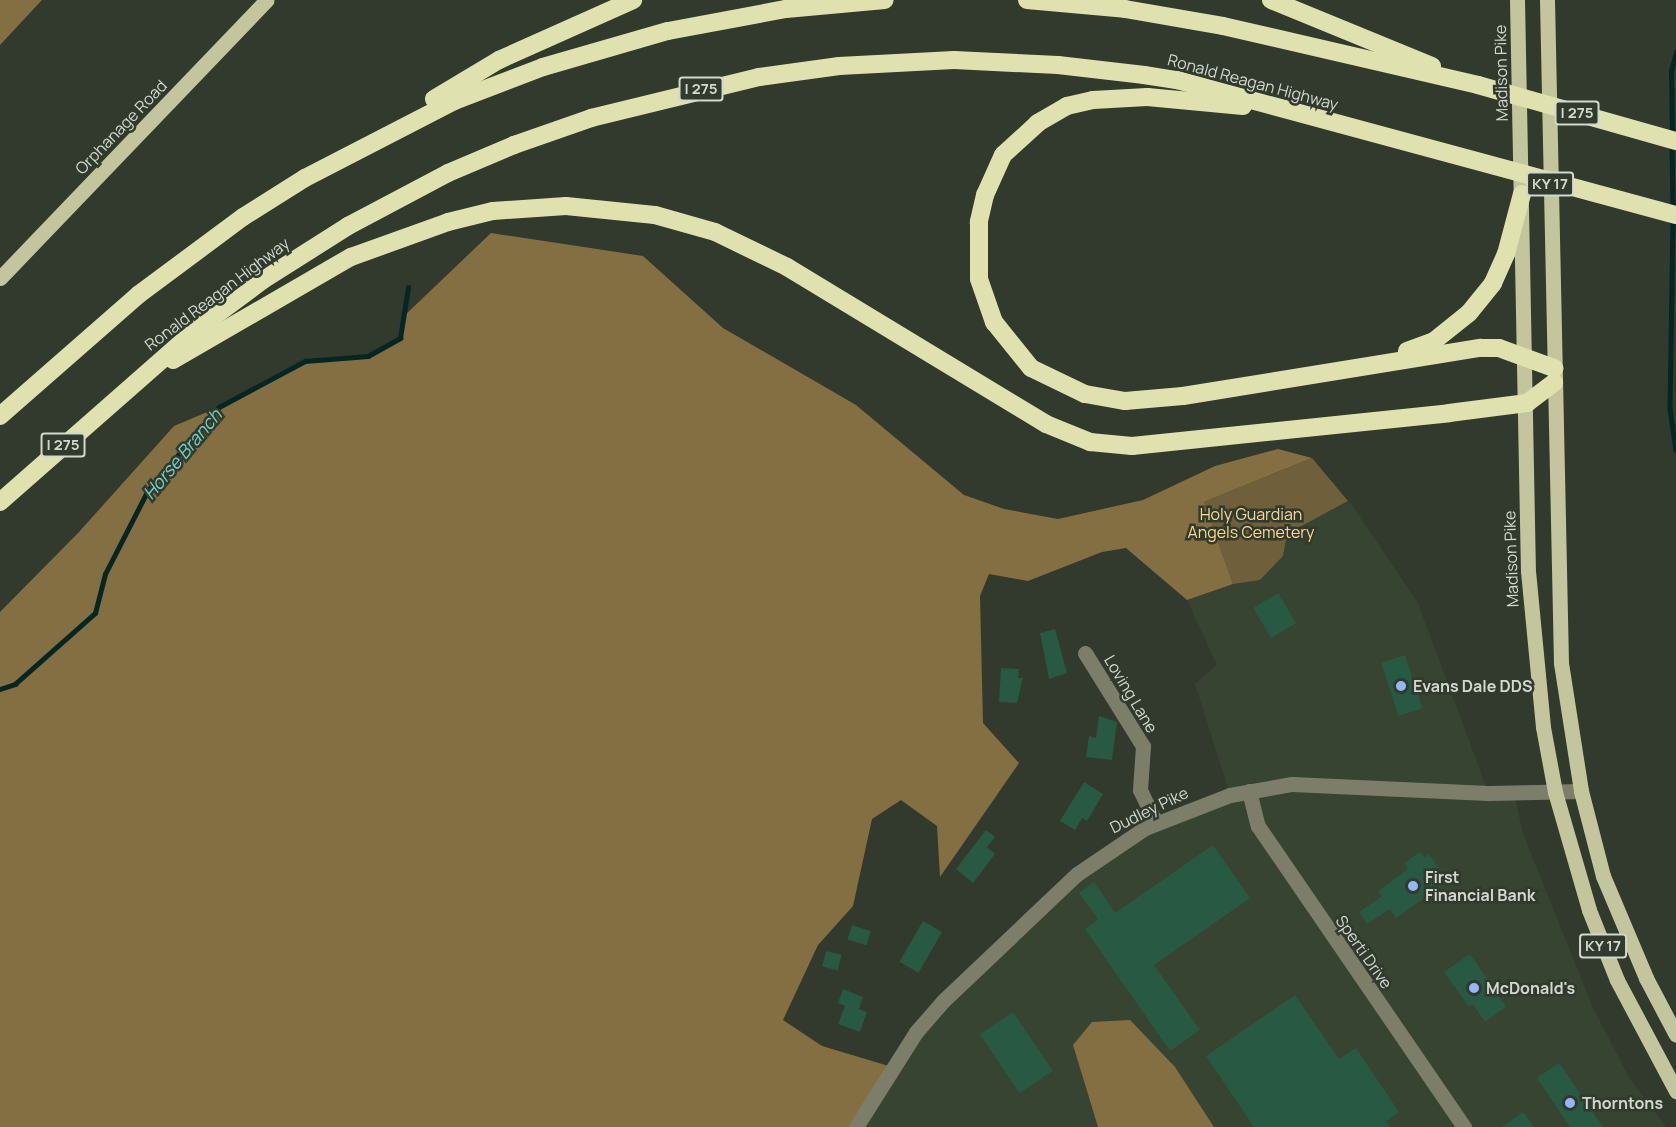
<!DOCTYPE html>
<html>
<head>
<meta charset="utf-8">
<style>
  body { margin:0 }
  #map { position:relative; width:1676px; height:1127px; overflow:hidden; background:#313a2d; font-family:Manrope,sans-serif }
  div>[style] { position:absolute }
  .built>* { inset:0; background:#384432 }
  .green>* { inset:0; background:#705f3b }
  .forest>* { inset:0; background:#846f43 }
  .stream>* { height:4.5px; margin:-2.25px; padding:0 2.25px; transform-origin:2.25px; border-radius:2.25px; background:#042724 }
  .building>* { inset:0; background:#285942; transform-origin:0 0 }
  .minor>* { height:15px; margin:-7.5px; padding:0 7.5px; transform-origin:7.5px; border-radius:7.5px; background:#7d7e6a }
  .major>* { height:15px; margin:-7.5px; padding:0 7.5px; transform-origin:7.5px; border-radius:7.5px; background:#c3c69c }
  .highway>* { height:18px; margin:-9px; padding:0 9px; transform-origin:9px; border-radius:9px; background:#dfe2af }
  .dots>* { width:16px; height:16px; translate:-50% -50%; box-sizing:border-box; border:3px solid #313a2d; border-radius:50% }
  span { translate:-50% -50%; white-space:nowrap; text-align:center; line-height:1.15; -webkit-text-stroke:5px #313a2d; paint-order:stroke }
  .shield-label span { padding:2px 4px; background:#313a2d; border:2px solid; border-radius:4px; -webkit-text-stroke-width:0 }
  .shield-label { font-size:15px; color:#d2d7cf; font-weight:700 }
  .street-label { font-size:16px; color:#d2d7cf }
  .park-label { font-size:16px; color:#fad891 }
  .poi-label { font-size:16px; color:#d2d7cf; font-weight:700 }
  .left { translate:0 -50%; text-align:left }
  .water-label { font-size:18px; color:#6fd4ca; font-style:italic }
</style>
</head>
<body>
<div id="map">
  <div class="built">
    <div style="clip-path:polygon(1349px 501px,1418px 603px,1488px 792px,1514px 792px,1523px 834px,1594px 1010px,1630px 1079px,1666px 1127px,1214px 1127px,1175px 1067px,1073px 1045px,1098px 1127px,856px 1127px,916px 1032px,1107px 850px,1230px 795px,1195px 684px,1217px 665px,1187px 600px,1233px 584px,1260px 580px,1283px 556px,1287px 534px)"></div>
  </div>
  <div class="green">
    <div style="clip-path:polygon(1312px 458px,1348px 501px,1287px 534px,1283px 556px,1260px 580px,1233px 584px,1204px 502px)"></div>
  </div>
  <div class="forest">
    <div style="clip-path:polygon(0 0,42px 0,0 45px)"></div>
    <div style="clip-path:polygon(491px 233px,643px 256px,723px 328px,856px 405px,964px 495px,1004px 509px,1058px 519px,1143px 500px,1215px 466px,1278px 449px,1312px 458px,1204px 502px,1233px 584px,1187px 600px,1126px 548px,1102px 552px,1028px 581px,989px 574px,980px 596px,983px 723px,1019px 763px,940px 877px,937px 826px,901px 800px,872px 819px,853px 906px,818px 945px,783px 1020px,822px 1046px,892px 1067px,856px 1127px,0 1127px,0 612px,79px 532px,174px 426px,219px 407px,305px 361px,368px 356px,400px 338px,403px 317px)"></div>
    <div style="clip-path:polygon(1130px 1020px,1175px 1067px,1214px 1127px,1098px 1127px,1073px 1045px,1092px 1022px)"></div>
  </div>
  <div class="stream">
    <div style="left:1672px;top:136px;width:65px;rotate:-90.9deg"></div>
    <div style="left:1671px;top:71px;width:20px;rotate:-75deg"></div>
    <div style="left:1672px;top:144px;width:67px;rotate:89.1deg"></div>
    <div style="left:1673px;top:219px;width:189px;rotate:90.9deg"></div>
    <div style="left:1670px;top:408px;width:42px;rotate:81.9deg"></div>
    <div style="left:0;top:689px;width:16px;rotate:-18deg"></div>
    <div style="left:15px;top:684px;width:107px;rotate:-41.6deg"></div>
    <div style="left:95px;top:613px;width:40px;rotate:-75.6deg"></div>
    <div style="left:105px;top:574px;width:94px;rotate:-62.9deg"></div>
    <div style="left:148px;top:490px;width:109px;rotate:-49.5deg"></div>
    <div style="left:219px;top:407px;width:98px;rotate:-28.1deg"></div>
    <div style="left:305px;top:361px;width:63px;rotate:-4.5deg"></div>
    <div style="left:368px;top:356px;width:37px;rotate:-29deg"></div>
    <div style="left:400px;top:338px;width:51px;rotate:-80.9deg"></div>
  </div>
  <div class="building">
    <div style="left:1278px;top:593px;width:35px;height:29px;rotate:59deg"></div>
    <div style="clip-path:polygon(1055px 629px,1067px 673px,1049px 679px,1040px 633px)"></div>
    <div style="left:1405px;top:655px;width:56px;height:25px;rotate:72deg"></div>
    <div style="clip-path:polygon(1001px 668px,1019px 669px,1018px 678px,1023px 678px,1017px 703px,999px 702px)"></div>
    <div style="clip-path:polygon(1099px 716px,1117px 722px,1112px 760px,1086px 757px,1089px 736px,1096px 738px)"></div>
    <div style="clip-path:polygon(1084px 782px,1103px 794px,1087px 821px,1082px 818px,1075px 830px,1060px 821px)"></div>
    <div style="clip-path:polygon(986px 830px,995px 837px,987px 847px,995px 854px,973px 883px,956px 869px)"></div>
    <div style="clip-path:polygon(1213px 845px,1250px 898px,1154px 965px,1200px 1030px,1170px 1051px,1085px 929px,1098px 919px,1079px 893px,1094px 882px,1115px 913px)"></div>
    <div style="clip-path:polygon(1420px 852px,1425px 858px,1429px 854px,1448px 881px,1396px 918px,1390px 909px,1367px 924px,1359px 912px,1382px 896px,1378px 891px,1408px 869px,1404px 863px)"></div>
    <div style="left:923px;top:921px;width:22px;height:47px;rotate:30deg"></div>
    <div style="left:852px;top:925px;width:20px;height:15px;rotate:18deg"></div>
    <div style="left:826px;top:951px;width:16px;height:16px;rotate:14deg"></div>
    <div style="clip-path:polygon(1470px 954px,1506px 1007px,1485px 1022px,1473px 1004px,1469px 1007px,1444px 972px)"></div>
    <div style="clip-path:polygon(843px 989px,863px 997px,859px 1009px,867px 1012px,860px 1032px,838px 1024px,845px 1006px,838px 1003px)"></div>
    <div style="clip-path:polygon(1295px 995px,1339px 1059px,1356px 1048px,1399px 1112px,1386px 1121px,1390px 1127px,1254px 1127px,1206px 1056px)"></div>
    <div style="left:1013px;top:1012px;width:71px;height:40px;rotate:56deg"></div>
    <div style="clip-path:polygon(1559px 1063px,1603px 1127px,1570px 1127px,1537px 1078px)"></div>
    <div style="clip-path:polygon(1523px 1112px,1534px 1127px,1502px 1127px)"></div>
  </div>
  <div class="minor">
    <div style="left:1085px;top:653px;width:110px;rotate:58.1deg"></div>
    <div style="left:1143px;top:746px;width:44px;rotate:93.9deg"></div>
    <div style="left:1140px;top:790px;width:37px;rotate:64deg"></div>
    <div style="left:1249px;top:791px;width:36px;rotate:76deg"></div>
    <div style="left:1258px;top:826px;width:365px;rotate:55.6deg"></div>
    <div style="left:856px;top:1127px;width:112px;rotate:-57.7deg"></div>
    <div style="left:916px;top:1032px;width:41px;rotate:-48.9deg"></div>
    <div style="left:943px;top:1001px;width:185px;rotate:-43.5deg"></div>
    <div style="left:1077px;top:874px;width:82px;rotate:-34.1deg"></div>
    <div style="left:1145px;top:828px;width:91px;rotate:-21.2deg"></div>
    <div style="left:1230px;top:795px;width:63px;rotate:-10.1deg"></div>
    <div style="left:1292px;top:784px;width:196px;rotate:2.6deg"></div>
    <div style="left:1488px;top:793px;width:93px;rotate:-1.2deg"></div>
  </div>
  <div class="major">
    <div style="left:1517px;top:0;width:571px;rotate:88.9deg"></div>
    <div style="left:1528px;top:571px;width:157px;rotate:84.5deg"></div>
    <div style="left:1543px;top:727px;width:66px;rotate:79.5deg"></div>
    <div style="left:1555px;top:792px;width:123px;rotate:73.9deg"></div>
    <div style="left:1589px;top:910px;width:75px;rotate:68.2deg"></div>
    <div style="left:1617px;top:980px;width:126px;rotate:62deg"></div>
    <div style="left:1547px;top:0;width:663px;rotate:88.79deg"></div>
    <div style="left:1561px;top:663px;width:130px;rotate:81.1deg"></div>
    <div style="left:1581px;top:791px;width:88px;rotate:75.5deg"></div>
    <div style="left:1603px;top:876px;width:111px;rotate:67.1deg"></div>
    <div style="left:1646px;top:978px;width:64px;rotate:62.2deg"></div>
    <div style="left:0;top:278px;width:385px;rotate:-46.2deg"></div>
  </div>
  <div class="highway">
    <div style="left:1027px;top:0;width:98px;rotate:5.2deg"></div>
    <div style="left:1125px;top:9px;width:99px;rotate:9.8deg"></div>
    <div style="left:1223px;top:26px;width:262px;rotate:13deg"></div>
    <div style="left:1478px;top:85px;width:206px;rotate:15.8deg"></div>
    <div style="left:1271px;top:0;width:174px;rotate:22.3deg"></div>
    <div style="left:434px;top:99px;width:76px;rotate:-31deg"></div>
    <div style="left:499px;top:60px;width:147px;rotate:-24.1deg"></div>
    <div style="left:1243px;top:106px;width:96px;rotate:-174.6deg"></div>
    <div style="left:1147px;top:97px;width:54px;rotate:176.8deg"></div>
    <div style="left:1093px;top:100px;width:27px;rotate:167deg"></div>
    <div style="left:1067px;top:106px;width:34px;rotate:150deg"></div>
    <div style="left:1038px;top:123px;width:47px;rotate:137.6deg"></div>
    <div style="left:1003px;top:155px;width:44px;rotate:114.2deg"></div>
    <div style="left:985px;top:195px;width:28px;rotate:103deg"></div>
    <div style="left:979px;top:222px;width:57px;rotate:90deg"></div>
    <div style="left:979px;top:279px;width:46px;rotate:70.8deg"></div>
    <div style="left:994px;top:322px;width:59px;rotate:51.2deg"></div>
    <div style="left:1031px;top:368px;width:60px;rotate:25.7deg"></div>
    <div style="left:1085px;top:394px;width:41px;rotate:9.9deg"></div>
    <div style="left:1125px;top:401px;width:58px;rotate:-4.9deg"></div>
    <div style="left:1183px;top:396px;width:302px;rotate:-9.2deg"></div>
    <div style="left:1481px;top:348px;width:18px"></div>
    <div style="left:1499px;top:348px;width:59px;rotate:20deg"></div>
    <div style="left:1407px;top:351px;width:29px;rotate:-20deg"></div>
    <div style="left:1434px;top:341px;width:45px;rotate:-38.7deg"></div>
    <div style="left:1469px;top:313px;width:38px;rotate:-51deg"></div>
    <div style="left:1493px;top:283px;width:32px;rotate:-66deg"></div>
    <div style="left:1506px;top:254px;width:62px;rotate:-75.1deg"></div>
    <div style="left:173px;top:360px;width:206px;rotate:-30.1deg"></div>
    <div style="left:351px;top:257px;width:103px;rotate:-19.8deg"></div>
    <div style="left:448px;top:222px;width:46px;rotate:-13.7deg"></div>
    <div style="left:493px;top:211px;width:73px;rotate:-3.9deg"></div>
    <div style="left:566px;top:206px;width:89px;rotate:5.8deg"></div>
    <div style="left:655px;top:215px;width:62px;rotate:15.8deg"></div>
    <div style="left:715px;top:232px;width:80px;rotate:25.9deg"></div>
    <div style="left:787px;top:267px;width:303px;rotate:31.2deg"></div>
    <div style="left:1046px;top:424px;width:48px;rotate:22.2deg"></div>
    <div style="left:1090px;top:442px;width:42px;rotate:5.4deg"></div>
    <div style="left:1132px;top:446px;width:319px;rotate:-5.9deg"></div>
    <div style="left:1449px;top:413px;width:79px;rotate:-7.3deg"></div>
    <div style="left:1527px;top:403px;width:34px;rotate:-37deg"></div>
    <div style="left:0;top:416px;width:184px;rotate:-41.2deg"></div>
    <div style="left:138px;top:295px;width:131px;rotate:-36.6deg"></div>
    <div style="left:243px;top:217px;width:73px;rotate:-32.2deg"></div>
    <div style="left:305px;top:178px;width:168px;rotate:-27.3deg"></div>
    <div style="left:454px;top:101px;width:95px;rotate:-20.9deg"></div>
    <div style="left:543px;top:67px;width:130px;rotate:-16.1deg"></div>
    <div style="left:668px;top:31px;width:120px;rotate:-10.6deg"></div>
    <div style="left:786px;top:9px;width:99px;rotate:-5.2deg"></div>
    <div style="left:0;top:502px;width:262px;rotate:-41.3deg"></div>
    <div style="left:197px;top:329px;width:82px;rotate:-36.6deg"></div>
    <div style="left:263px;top:280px;width:101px;rotate:-32.4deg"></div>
    <div style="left:348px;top:226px;width:113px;rotate:-27.9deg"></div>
    <div style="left:448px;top:173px;width:72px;rotate:-23deg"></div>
    <div style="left:514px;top:145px;width:82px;rotate:-19.3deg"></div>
    <div style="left:591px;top:118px;width:173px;rotate:-13.7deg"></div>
    <div style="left:759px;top:77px;width:81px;rotate:-7.8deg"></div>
    <div style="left:839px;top:66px;width:115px;rotate:-3deg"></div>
    <div style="left:954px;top:60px;width:104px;rotate:2.8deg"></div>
    <div style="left:1058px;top:65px;width:87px;rotate:6.6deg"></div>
    <div style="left:1144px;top:75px;width:33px;rotate:9deg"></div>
    <div style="left:1177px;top:80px;width:517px;rotate:15.14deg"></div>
  </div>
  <div class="dots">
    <div style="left:1401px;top:686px;background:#93b7fd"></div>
    <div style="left:1413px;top:886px;background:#93b7fd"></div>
    <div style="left:1474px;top:988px;background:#93b7fd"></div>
    <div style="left:1570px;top:1103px;background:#93b7fd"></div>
  </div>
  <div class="shield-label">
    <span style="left:701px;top:89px">I 275</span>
    <span style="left:1577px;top:113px">I 275</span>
    <span style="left:1550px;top:184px">KY 17</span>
    <span style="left:63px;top:445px">I 275</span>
    <span style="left:1603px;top:946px">KY 17</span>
  </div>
  <div class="street-label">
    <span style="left:1501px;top:73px;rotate:-91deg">Madison Pike</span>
    <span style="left:1253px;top:82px;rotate:15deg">Ronald Reagan Highway</span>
    <span style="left:121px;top:127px;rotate:-46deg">Orphanage Road</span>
    <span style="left:217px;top:294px;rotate:-37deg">Ronald Reagan Highway</span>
    <span style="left:1511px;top:559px;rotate:-92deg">Madison Pike</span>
    <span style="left:1131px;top:694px;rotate:59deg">Loving Lane</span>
    <span style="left:1149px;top:810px;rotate:-26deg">Dudley Pike</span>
    <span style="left:1364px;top:952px;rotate:55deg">Sperti Drive</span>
  </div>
  <div class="park-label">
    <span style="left:1251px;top:523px">Holy Guardian<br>Angels Cemetery</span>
  </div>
  <div class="poi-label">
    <span class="left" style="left:1413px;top:686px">Evans Dale DDS</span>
    <span class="left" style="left:1425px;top:886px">First<br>Financial Bank</span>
    <span class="left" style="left:1486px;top:988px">McDonald's</span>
    <span class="left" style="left:1582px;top:1103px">Thorntons</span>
  </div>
  <div class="water-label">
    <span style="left:182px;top:454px;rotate:-50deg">Horse Branch</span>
  </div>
</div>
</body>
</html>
